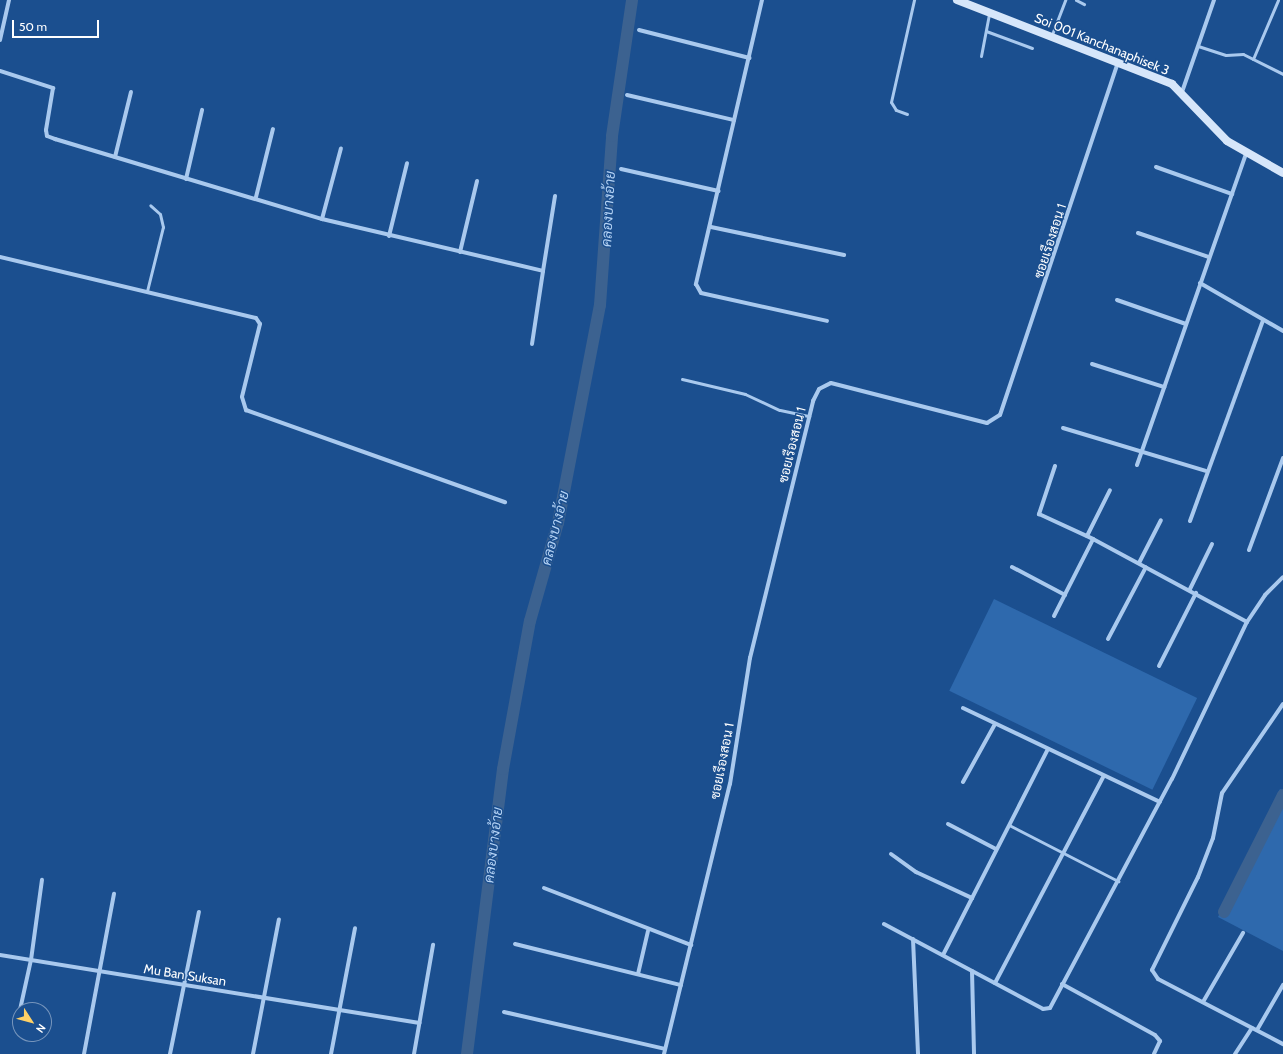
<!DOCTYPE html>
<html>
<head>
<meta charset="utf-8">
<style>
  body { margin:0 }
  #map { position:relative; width:1283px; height:1054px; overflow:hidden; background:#1b4f8f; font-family:Cabin,Sarabun,sans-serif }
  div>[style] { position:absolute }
  .green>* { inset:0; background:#2e69ad; transform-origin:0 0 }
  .canal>* { height:12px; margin:-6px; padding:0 6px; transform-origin:6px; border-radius:6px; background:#3c6290 }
  .lane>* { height:3px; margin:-1.5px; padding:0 1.5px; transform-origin:1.5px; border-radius:1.5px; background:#a9c9ee }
  .street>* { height:4px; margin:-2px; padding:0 2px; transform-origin:2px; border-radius:2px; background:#a9c9ee }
  .secondary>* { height:8px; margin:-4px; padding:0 4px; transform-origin:4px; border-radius:4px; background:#d6e6fa }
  span { translate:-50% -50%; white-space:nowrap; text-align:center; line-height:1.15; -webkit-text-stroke:3px #1b4f8f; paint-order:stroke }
  .street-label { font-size:13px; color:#fff }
  .water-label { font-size:14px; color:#b5d3f5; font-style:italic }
  .north { position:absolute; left:12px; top:1002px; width:40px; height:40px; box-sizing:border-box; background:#1b4f8f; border:1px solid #7695bc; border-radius:50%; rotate:126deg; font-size:11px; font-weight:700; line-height:16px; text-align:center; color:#fff }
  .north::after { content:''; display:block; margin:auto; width:14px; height:18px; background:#ffd166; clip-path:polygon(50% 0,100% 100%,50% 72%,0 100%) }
  .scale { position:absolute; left:12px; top:20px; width:87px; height:18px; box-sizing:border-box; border:2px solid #fff; border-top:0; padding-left:5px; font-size:12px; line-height:14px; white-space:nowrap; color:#fff; -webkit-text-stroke:3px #1b4f8f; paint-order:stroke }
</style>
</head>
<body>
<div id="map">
  <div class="green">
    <div style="left:994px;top:599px;width:226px;height:102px;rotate:26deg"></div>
    <div style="clip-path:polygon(1280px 789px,1283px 790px,1283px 951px,1218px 917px)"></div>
  </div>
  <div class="canal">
    <div style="left:1224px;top:912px;width:131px;rotate:-63.2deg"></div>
    <div style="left:467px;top:1054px;width:287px;rotate:-82.8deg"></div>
    <div style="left:503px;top:769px;width:150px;rotate:-79.7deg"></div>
    <div style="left:530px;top:621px;width:102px;rotate:-74.1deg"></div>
    <div style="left:558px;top:523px;width:222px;rotate:-79.1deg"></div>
    <div style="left:600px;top:305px;width:169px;rotate:-85.9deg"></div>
    <div style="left:612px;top:136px;width:137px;rotate:-81.6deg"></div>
  </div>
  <div class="lane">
    <div style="left:1076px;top:0;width:9px;rotate:27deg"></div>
    <div style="left:986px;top:31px;width:49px;rotate:20.3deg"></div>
    <div style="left:1051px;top:37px;width:40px;rotate:-69deg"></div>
    <div style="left:1198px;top:46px;width:29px;rotate:18deg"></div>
    <div style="left:1226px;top:55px;width:17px;rotate:-3deg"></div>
    <div style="left:1243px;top:54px;width:45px;rotate:26.6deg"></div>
    <div style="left:981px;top:56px;width:43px;rotate:-79.2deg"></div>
    <div style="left:1253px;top:59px;width:64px;rotate:-67deg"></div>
    <div style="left:907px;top:114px;width:12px;rotate:-160deg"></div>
    <div style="left:896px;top:110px;width:9px;rotate:-122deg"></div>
    <div style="left:891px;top:102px;width:105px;rotate:-77.3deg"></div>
    <div style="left:147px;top:291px;width:66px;rotate:-76deg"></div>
    <div style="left:163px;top:227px;width:13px;rotate:-103deg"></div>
    <div style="left:160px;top:214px;width:13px;rotate:-138deg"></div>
    <div style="left:682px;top:379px;width:65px;rotate:13.4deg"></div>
    <div style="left:745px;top:394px;width:38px;rotate:25deg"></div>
    <div style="left:780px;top:410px;width:30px;rotate:12deg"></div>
    <div style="left:1009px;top:825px;width:123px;rotate:27.2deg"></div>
  </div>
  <div class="street">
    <div style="left:762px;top:0;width:292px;rotate:103.1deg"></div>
    <div style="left:696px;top:284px;width:10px;rotate:61deg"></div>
    <div style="left:701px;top:293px;width:129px;rotate:12.5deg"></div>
    <div style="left:639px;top:30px;width:114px;rotate:14.2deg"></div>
    <div style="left:0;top:40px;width:41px;rotate:-77.3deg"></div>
    <div style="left:0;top:71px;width:56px;rotate:17.8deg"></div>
    <div style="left:53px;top:88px;width:43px;rotate:99.5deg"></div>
    <div style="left:46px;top:130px;width:6px;rotate:81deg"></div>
    <div style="left:47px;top:136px;width:9px;rotate:21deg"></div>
    <div style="left:55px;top:139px;width:279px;rotate:16.7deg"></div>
    <div style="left:322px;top:219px;width:227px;rotate:13.2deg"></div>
    <div style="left:543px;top:271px;width:76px;rotate:-80.9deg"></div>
    <div style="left:1182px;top:92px;width:97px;rotate:-70.8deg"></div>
    <div style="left:627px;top:95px;width:110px;rotate:13.2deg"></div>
    <div style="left:115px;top:157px;width:67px;rotate:-76.2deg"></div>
    <div style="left:1156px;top:167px;width:81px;rotate:19.6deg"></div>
    <div style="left:621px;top:169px;width:100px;rotate:12.7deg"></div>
    <div style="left:186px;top:179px;width:71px;rotate:-76.9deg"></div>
    <div style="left:256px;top:197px;width:70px;rotate:-76deg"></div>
    <div style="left:322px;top:219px;width:73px;rotate:-75deg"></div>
    <div style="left:711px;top:227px;width:136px;rotate:11.9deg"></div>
    <div style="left:1138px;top:233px;width:75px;rotate:18.7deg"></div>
    <div style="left:389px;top:236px;width:75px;rotate:-76.1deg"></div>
    <div style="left:460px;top:252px;width:73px;rotate:-76.5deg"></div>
    <div style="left:0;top:257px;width:263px;rotate:13.4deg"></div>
    <div style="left:256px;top:318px;width:7px;rotate:56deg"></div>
    <div style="left:260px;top:324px;width:75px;rotate:103.9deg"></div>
    <div style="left:242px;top:397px;width:14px;rotate:73deg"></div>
    <div style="left:246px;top:410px;width:275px;rotate:19.6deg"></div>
    <div style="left:1200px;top:283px;width:96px;rotate:30deg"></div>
    <div style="left:1117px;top:300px;width:73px;rotate:19.2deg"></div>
    <div style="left:532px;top:344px;width:74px;rotate:-81.4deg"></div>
    <div style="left:1092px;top:364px;width:76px;rotate:17.7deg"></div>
    <div style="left:1063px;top:428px;width:149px;rotate:16.7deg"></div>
    <div style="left:1137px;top:465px;width:330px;rotate:-70.7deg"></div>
    <div style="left:1055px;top:466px;width:51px;rotate:108.4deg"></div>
    <div style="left:1039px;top:514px;width:60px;rotate:24.8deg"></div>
    <div style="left:1093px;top:539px;width:175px;rotate:28.3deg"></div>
    <div style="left:1190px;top:521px;width:214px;rotate:-70deg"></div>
    <div style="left:1087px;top:536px;width:51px;rotate:-63.4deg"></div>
    <div style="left:1249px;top:550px;width:98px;rotate:-69.7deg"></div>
    <div style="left:1139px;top:563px;width:48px;rotate:-62.9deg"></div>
    <div style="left:1012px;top:567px;width:60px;rotate:27.8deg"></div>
    <div style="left:1190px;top:589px;width:50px;rotate:-63.9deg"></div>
    <div style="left:1054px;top:616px;width:86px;rotate:-63.1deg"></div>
    <div style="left:1108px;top:639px;width:81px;rotate:-62.2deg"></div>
    <div style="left:1159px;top:666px;width:82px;rotate:-63.1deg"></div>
    <div style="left:1283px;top:704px;width:108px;rotate:124.4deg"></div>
    <div style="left:1222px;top:793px;width:46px;rotate:101.3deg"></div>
    <div style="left:1213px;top:838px;width:42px;rotate:111deg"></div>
    <div style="left:1198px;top:877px;width:104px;rotate:116.3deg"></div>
    <div style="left:1152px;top:970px;width:11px;rotate:56deg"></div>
    <div style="left:1158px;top:979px;width:141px;rotate:27.5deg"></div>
    <div style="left:963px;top:708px;width:218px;rotate:25.5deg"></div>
    <div style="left:963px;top:782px;width:66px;rotate:-61.1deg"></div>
    <div style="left:948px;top:824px;width:54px;rotate:27.5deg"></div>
    <div style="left:891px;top:854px;width:31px;rotate:36deg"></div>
    <div style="left:916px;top:872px;width:62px;rotate:24.9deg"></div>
    <div style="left:544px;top:888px;width:158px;rotate:21.2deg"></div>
    <div style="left:884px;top:924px;width:180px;rotate:28.1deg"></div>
    <div style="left:1043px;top:1009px;width:7px;rotate:-8deg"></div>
    <div style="left:1050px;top:1008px;width:259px;rotate:-62deg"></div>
    <div style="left:1172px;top:779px;width:174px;rotate:-64.5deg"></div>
    <div style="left:1247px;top:622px;width:32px;rotate:-56deg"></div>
    <div style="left:1265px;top:595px;width:25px;rotate:-45deg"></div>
    <div style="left:913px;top:939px;width:115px;rotate:87.5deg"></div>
    <div style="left:515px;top:944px;width:171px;rotate:13.9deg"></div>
    <div style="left:0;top:955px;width:425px;rotate:9.2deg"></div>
    <div style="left:943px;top:955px;width:231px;rotate:-63deg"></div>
    <div style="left:972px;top:971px;width:83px;rotate:88.6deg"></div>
    <div style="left:638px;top:974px;width:44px;rotate:-76.9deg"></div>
    <div style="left:995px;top:983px;width:233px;rotate:-62.3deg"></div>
    <div style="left:1062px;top:984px;width:106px;rotate:28.7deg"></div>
    <div style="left:1155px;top:1035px;width:8px;rotate:50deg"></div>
    <div style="left:1160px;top:1041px;width:14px;rotate:115deg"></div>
    <div style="left:1203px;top:1002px;width:80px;rotate:-59.9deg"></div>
    <div style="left:504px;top:1012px;width:165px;rotate:12.9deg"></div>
    <div style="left:16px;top:1028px;width:70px;rotate:-77.6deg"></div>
    <div style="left:31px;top:960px;width:81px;rotate:-82.2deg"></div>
    <div style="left:1257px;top:1030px;width:52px;rotate:-60deg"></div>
    <div style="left:84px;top:1054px;width:163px;rotate:-79.4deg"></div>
    <div style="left:170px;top:1054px;width:145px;rotate:-78.5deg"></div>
    <div style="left:253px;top:1054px;width:137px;rotate:-79.1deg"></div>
    <div style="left:331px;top:1054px;width:128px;rotate:-79.2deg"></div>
    <div style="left:414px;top:1054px;width:111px;rotate:-80.1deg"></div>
    <div style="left:664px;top:1054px;width:278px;rotate:-76.3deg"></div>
    <div style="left:730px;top:784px;width:128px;rotate:-81deg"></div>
    <div style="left:750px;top:658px;width:265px;rotate:-76.2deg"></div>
    <div style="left:813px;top:401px;width:13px;rotate:-63deg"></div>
    <div style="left:819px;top:389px;width:13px;rotate:-27deg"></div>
    <div style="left:831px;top:383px;width:161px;rotate:14.4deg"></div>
    <div style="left:987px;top:423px;width:15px;rotate:-32deg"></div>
    <div style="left:1000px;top:415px;width:371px;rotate:-71.5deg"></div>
    <div style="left:1235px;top:1054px;width:31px;rotate:-57deg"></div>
  </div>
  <div class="secondary">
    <div style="left:957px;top:0;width:231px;rotate:21.3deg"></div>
    <div style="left:1172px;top:84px;width:79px;rotate:46deg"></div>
    <div style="left:1227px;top:141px;width:64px;rotate:29.7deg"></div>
  </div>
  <div class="street-label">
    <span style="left:1102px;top:44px;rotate:22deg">Soi 001 Kanchanaphisek 3</span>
    <span style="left:1050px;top:241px;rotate:-72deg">ซอยเรืองสอน 1</span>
    <span style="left:792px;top:445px;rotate:-76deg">ซอยเรืองสอน 1</span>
    <span style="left:722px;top:761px;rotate:-79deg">ซอยเรืองสอน 1</span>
    <span style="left:185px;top:975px;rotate:9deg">Mu Ban Suksan</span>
  </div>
  <div class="water-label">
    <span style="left:608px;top:209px;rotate:-87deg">คลองบางอ้าย</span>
    <span style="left:555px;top:528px;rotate:-76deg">คลองบางอ้าย</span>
    <span style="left:493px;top:845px;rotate:-83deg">คลองบางอ้าย</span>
  </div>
  <div class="north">N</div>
  <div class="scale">50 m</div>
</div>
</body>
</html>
